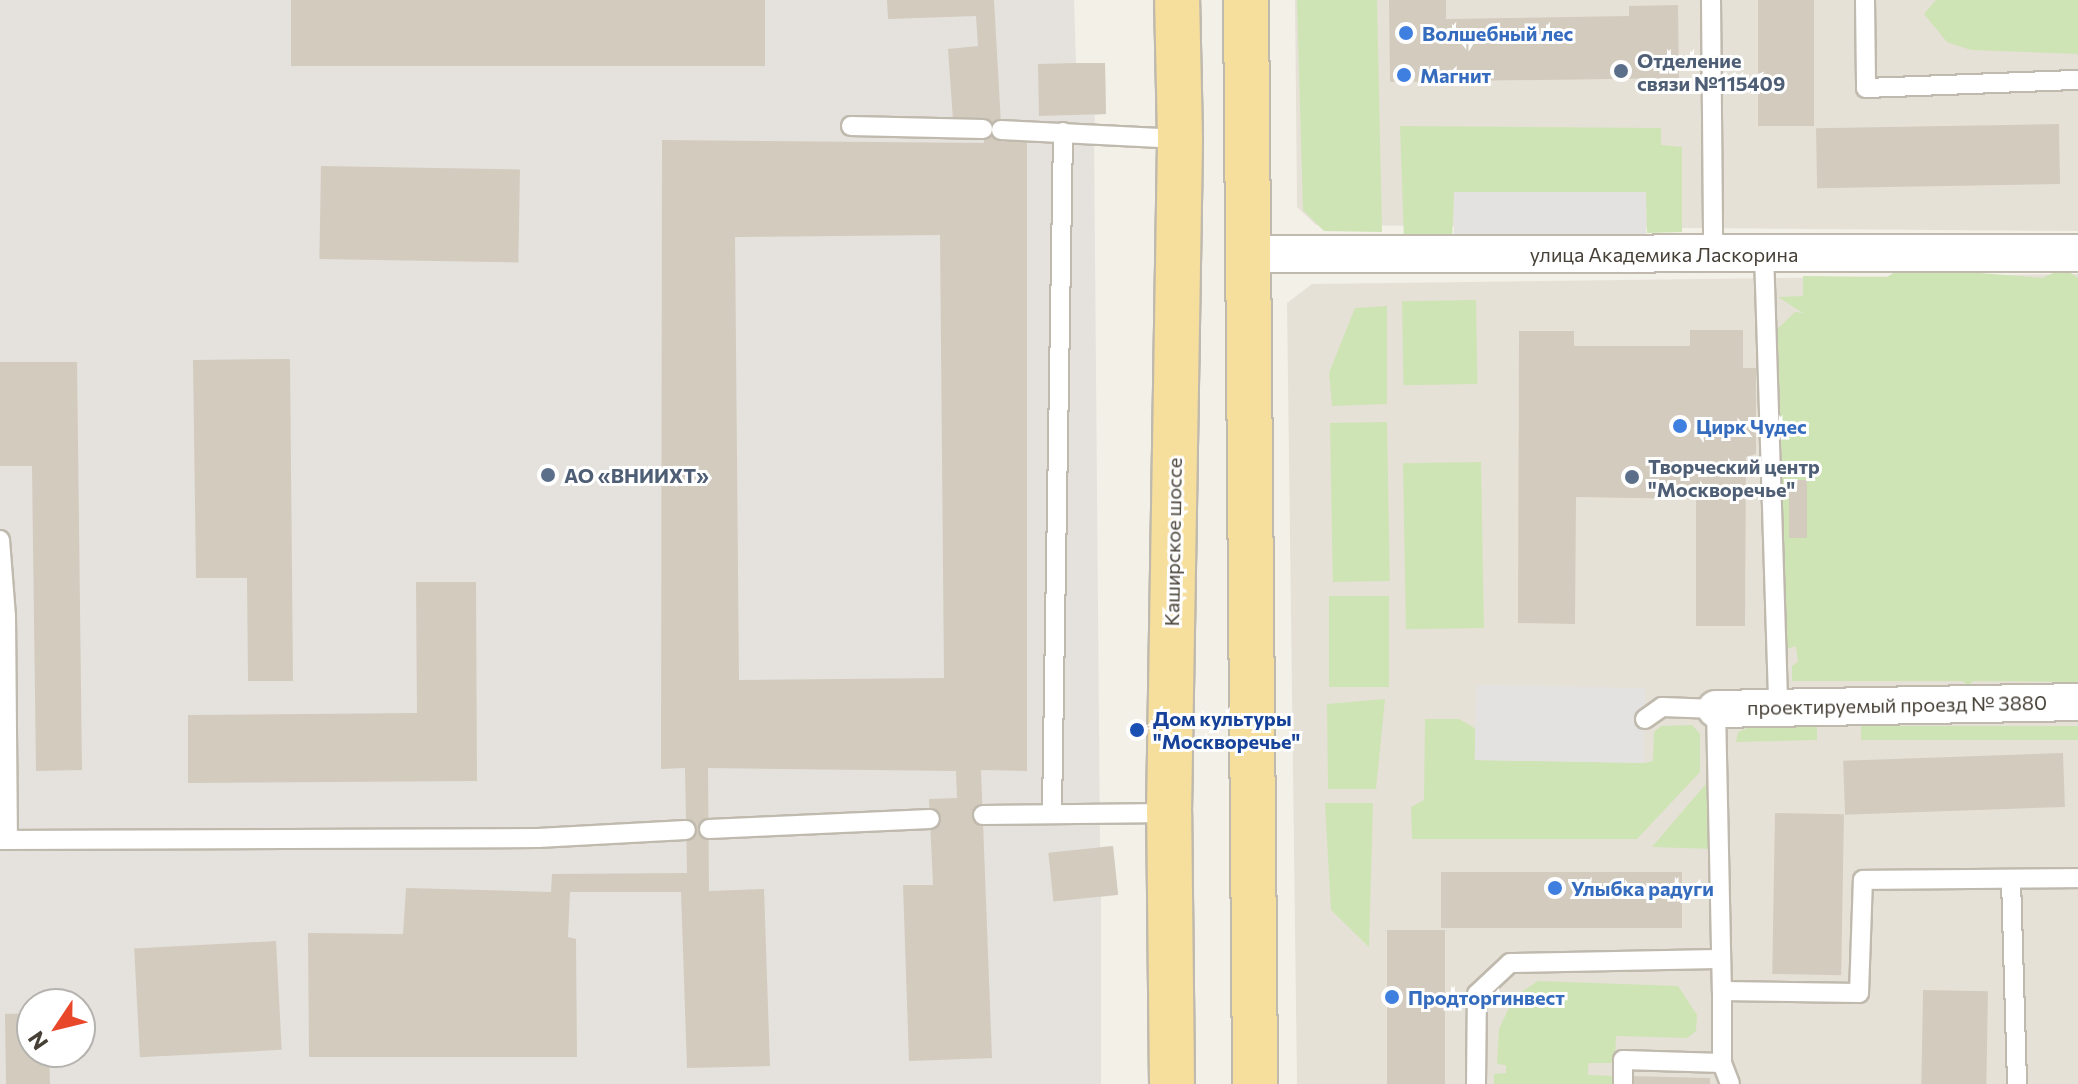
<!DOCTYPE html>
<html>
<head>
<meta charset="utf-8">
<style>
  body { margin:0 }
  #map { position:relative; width:2078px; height:1084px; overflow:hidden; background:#f3f0e8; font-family:Commissioner,sans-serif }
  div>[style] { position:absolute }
  .residential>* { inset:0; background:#e6e1d7 }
  .industrial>* { inset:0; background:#e5e1dd }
  .green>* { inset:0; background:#cee4b4; transform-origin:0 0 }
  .parking>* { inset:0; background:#e4e2e0; transform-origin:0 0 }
  .building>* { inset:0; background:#d3cbbe; transform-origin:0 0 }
  .roads { filter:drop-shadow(2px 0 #c0baae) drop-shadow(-2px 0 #c0baae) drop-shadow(0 2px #c0baae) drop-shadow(0 -2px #c0baae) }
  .lane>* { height:18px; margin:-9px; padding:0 9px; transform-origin:9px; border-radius:9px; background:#fff }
  .street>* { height:36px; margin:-18px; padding:0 18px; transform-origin:18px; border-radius:18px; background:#fff }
  .primary>* { height:44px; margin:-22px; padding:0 22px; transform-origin:22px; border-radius:22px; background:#f6de9d }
  .dots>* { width:22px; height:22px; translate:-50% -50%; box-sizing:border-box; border:4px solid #fff; border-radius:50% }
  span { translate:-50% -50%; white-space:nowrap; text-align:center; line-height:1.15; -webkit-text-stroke:6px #fff; paint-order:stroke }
  .shop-label { font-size:20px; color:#366cbe; font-weight:700 }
  .left { translate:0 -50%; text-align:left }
  .service-label { font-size:20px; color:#4e5e75; font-weight:700 }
  .street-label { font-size:20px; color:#464037 }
  .transit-label { font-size:20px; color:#164399; font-weight:700 }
  .north { position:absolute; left:16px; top:988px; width:80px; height:80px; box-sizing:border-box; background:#fff; border:2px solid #b5b3af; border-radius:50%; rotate:235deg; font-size:22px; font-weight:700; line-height:32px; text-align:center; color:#464037 }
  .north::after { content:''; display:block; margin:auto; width:28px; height:36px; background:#e94729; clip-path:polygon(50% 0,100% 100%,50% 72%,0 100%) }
</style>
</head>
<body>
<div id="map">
  <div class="residential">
    <div style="clip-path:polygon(1295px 0,2078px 0,2078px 231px,1316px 225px,1297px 207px)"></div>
    <div style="clip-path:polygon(2078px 274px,2078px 1084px,1297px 1084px,1287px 303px,1312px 284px)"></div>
  </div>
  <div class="industrial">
    <div style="clip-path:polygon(evenodd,0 0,1074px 0,1076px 63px,1105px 63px,1106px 114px,1095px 115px,1094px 134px,1100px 847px,1113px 846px,1118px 895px,1101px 897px,1101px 1084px,0 1084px,0 0,32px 1004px,80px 1004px,80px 1052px,32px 1052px,32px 1004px)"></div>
  </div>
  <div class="green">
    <div style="clip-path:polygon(1297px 0,1377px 0,1382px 232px,1324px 231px,1303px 210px)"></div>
    <div style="clip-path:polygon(1936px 0,2078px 0,2078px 54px,1971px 50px,1947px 42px,1924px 14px)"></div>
    <div style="clip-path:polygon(1400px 126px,1661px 128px,1661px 145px,1682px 147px,1682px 232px,1647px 233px,1646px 194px,1454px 193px,1452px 243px,1404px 241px)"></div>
    <div style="clip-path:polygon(1903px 267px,2043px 278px,2063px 268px,2078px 278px,2078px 682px,1973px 681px,1968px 686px,1963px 681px,1792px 681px,1792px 666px,1798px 662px,1796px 646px,1787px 649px,1786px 604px,1776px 574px,1784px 557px,1781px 438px,1775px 423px,1780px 408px,1778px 345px,1773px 333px,1795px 312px,1803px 313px,1778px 297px,1803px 296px,1803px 276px,1887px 277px)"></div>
    <div style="left:1476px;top:300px;width:84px;height:74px;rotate:89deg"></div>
    <div style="clip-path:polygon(1387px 306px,1387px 404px,1332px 406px,1329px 373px,1355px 308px)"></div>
    <div style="left:1387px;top:422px;width:159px;height:57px;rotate:89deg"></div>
    <div style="left:1481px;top:462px;width:166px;height:78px;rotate:89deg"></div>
    <div style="left:1329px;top:596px;width:60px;height:91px"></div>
    <div style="clip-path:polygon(1385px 699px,1376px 789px,1328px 789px,1327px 704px)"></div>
    <div style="clip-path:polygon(1425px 719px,1459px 719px,1476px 729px,1476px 760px,1645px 763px,1653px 761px,1654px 732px,1661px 726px,1692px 725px,1700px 734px,1700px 772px,1637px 839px,1412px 839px,1411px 807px,1424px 800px)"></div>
    <div style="clip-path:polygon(1817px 724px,1817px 740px,1736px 742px,1738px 732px,1749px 727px)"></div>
    <div style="left:2078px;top:726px;width:14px;height:217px;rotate:90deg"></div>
    <div style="clip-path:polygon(1711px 778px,1713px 849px,1652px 847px)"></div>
    <div style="clip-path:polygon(1325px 803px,1373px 803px,1369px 947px,1331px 910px)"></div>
    <div style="clip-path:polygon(1538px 981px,1678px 986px,1697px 1015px,1696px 1031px,1687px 1038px,1616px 1036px,1615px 1063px,1589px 1063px,1588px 1068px,1588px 1075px,1613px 1076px,1613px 1084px,1494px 1084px,1494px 1074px,1506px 1073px,1506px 1065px,1497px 1064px,1499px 1029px,1514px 997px)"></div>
  </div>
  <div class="parking">
    <div style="left:1454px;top:192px;width:192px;height:42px"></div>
    <div style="left:1476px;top:685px;width:169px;height:75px;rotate:1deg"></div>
  </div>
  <div class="building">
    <div style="left:291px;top:0;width:474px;height:66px"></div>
    <div style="clip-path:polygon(evenodd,887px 0,994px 0,1002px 142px,1027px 141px,1027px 771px,981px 770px,992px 1058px,909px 1061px,903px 885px,933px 885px,929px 799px,957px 798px,956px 771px,708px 768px,709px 891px,764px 889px,770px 1066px,687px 1068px,681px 892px,570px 892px,568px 937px,576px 939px,577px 1057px,309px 1057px,308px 933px,403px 934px,406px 888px,551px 892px,552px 874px,687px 873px,685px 768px,661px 769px,662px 140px,984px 143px,983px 118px,953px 120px,948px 49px,978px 46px,976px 16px,888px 19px,887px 0,940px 235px,944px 678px,739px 680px,735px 237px,940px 235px)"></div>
    <div style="clip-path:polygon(1389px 0,1446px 0,1446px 19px,1629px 16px,1629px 6px,1678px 5px,1679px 78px,1390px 82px)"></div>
    <div style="left:1758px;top:0;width:56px;height:126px"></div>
    <div style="clip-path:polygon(1076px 63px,1105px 63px,1106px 114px,1039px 116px,1038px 64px)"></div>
    <div style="left:2059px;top:124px;width:60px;height:243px;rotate:89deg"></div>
    <div style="left:321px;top:166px;width:199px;height:93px;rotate:1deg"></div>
    <div style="clip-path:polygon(1690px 330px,1743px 330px,1743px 368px,1756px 368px,1756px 454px,1746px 457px,1745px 626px,1696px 626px,1696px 499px,1576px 497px,1575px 624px,1518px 623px,1519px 331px,1574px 331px,1574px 346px,1690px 346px)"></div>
    <div style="clip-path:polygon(290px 359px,293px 681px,248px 681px,247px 578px,196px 578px,193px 360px)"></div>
    <div style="clip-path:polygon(0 362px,77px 362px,82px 770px,36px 771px,32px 466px,0 466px)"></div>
    <div style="left:1789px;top:480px;width:18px;height:58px"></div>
    <div style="clip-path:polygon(416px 582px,476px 582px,477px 781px,188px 783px,188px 715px,417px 713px)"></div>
    <div style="left:2063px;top:753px;width:54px;height:220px;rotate:88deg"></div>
    <div style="left:1775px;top:813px;width:69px;height:161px;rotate:1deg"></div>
    <div style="left:1113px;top:846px;width:49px;height:65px;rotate:84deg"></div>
    <div style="left:1441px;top:872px;width:241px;height:56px"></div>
    <div style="left:1445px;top:930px;width:154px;height:58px;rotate:90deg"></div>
    <div style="left:276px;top:941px;width:109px;height:142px;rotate:87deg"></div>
    <div style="left:1923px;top:990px;width:65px;height:94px;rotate:1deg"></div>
    <div style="clip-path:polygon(32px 1013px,32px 1052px,49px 1052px,50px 1084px,6px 1084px,5px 1014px)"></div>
    <div style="clip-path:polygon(1630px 1076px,1710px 1078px,1710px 1084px,1630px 1084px)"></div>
  </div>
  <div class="roads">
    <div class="lane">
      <div style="left:1711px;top:0;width:253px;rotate:89.5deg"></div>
      <div style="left:1865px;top:0;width:88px;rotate:89.3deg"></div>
      <div style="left:1866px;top:88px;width:212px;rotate:-2.2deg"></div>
      <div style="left:851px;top:126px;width:132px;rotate:1.3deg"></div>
      <div style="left:1001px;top:130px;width:179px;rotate:2.9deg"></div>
      <div style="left:1764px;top:253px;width:452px;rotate:88.2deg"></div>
      <div style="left:0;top:540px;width:76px;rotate:85.5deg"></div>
      <div style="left:6px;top:616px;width:224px;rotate:89.5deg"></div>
      <div style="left:1645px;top:719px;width:21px;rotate:-35deg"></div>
      <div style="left:1662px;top:707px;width:54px;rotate:2.1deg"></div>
      <div style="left:1716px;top:709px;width:282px;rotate:88.8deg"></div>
      <div style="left:1722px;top:991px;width:137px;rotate:0.8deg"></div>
      <div style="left:1859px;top:993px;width:113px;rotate:-88deg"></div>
      <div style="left:1863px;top:880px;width:215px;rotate:-0.5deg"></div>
      <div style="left:1052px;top:811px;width:679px;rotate:-89.07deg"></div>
      <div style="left:983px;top:815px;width:186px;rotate:-0.6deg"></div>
      <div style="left:709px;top:829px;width:221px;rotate:-2.6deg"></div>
      <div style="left:0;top:840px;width:538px;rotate:-0.21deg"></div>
      <div style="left:538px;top:838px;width:148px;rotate:-3.1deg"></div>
      <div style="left:2011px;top:880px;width:204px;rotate:88.3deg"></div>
      <div style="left:1722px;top:991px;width:72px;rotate:90deg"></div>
      <div style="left:1722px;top:1063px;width:22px;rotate:69deg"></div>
      <div style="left:1476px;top:1084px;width:90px;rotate:-89.4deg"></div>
      <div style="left:1477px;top:994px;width:45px;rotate:-43.2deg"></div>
      <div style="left:1510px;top:963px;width:211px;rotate:-1.1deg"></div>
      <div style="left:1623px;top:1084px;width:24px;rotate:-90deg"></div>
      <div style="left:1623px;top:1060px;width:99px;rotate:1.7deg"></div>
    </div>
    <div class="street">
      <div style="left:1250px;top:254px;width:828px;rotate:-0.07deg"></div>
      <div style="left:1716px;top:709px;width:362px;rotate:-1.1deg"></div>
    </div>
    <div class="primary">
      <div style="left:1246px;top:0;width:1084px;rotate:89.52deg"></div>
      <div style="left:1172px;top:1084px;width:271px;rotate:-90.6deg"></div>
      <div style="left:1169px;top:813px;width:674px;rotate:-89.06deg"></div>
      <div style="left:1180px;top:139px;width:139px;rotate:-91.2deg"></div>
    </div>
  </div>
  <div class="dots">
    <div style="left:1406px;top:33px;background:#3f7fe0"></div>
    <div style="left:1621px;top:71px;background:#5c6f8a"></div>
    <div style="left:1404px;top:75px;background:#3f7fe0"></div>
    <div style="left:1680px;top:426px;background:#3f7fe0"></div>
    <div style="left:548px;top:475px;background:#5c6f8a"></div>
    <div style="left:1632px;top:477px;background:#5c6f8a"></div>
    <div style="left:1137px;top:730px;background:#1a4fb4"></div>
    <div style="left:1555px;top:888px;background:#3f7fe0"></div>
    <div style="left:1392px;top:997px;background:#3f7fe0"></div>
  </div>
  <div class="shop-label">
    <span class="left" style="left:1422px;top:33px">Волшебный лес</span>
    <span class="left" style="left:1420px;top:75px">Магнит</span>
    <span class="left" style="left:1696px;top:426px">Цирк Чудес</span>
    <span class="left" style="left:1571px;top:888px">Улыбка радуги</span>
    <span class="left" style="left:1408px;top:997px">Продторгинвест</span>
  </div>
  <div class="service-label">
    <span class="left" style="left:1637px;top:72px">Отделение<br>связи №115409</span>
    <span class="left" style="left:1648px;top:478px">Творческий центр<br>"Москворечье"</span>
    <span class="left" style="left:564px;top:475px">АО «ВНИИХТ»</span>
  </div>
  <div class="street-label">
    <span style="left:1664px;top:254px">улица Академика Ласкорина</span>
    <span style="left:1173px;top:542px;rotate:-89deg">Каширское шоссе</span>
    <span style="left:1897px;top:705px;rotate:-1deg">проектируемый проезд № 3880</span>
  </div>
  <div class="transit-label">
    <span class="left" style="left:1153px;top:730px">Дом культуры<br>"Москворечье"</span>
  </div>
  <div class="north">N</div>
</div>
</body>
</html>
